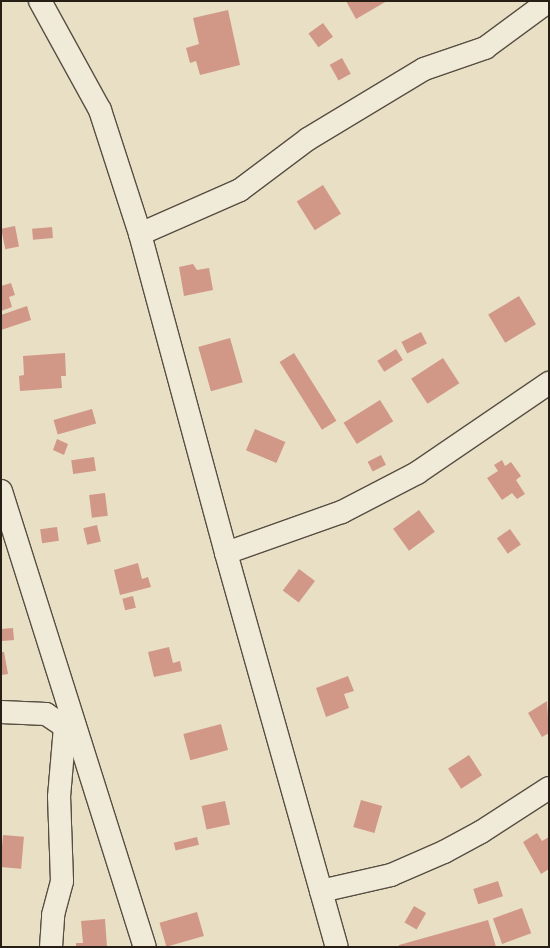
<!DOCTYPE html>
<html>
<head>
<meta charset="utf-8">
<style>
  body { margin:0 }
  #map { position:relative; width:550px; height:948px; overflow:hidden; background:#e8dfc5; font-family:"IM FELL DW Pica",serif }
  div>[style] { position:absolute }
  .building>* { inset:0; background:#d19887; transform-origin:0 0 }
  .roads { filter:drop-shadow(1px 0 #574e42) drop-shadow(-1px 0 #574e42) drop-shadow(0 1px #574e42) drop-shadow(0 -1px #574e42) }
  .street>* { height:22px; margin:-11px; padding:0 11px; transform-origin:11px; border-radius:11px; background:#f0ead9 }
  span { translate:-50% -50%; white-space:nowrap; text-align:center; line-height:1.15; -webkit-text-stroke:3px #f0ead9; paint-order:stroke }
  .frame { position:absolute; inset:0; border:2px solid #271e16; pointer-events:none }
</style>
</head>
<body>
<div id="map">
  <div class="building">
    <div style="clip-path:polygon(346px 1px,387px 1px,356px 19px)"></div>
    <div style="clip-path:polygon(228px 10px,240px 65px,200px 75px,196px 61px,190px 63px,186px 48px,199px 44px,193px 18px)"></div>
    <div style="left:323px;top:23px;width:17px;height:18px;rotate:54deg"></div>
    <div style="left:342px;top:58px;width:18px;height:14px;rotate:61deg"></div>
    <div style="left:323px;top:185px;width:34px;height:31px;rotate:58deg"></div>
    <div style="left:15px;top:226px;width:21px;height:14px;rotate:79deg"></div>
    <div style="left:52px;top:227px;width:11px;height:20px;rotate:85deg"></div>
    <div style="clip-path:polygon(193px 264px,197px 270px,209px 268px,213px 290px,184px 296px,179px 267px)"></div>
    <div style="clip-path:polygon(11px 283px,15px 295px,9px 297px,12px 307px,1px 311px,1px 286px)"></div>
    <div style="left:519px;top:296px;width:33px;height:36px;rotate:59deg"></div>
    <div style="clip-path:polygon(27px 306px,31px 320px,1px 330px,1px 315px)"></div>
    <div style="left:421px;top:332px;width:13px;height:22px;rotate:63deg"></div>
    <div style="left:230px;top:338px;width:46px;height:33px;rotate:74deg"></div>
    <div style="left:396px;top:349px;width:13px;height:22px;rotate:58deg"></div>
    <div style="clip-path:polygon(65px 353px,66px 376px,61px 376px,62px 388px,20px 391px,19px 376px,24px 375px,23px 356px)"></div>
    <div style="left:294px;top:353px;width:80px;height:17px;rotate:58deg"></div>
    <div style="left:443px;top:358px;width:30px;height:38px;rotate:57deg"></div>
    <div style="left:380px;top:400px;width:25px;height:43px;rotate:58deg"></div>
    <div style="left:92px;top:409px;width:15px;height:40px;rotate:74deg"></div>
    <div style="left:255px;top:429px;width:33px;height:23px;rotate:23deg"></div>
    <div style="clip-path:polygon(57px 439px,68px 444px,64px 455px,53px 450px)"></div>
    <div style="left:381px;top:455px;width:11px;height:15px;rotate:63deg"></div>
    <div style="left:94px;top:457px;width:14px;height:23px;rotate:82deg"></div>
    <div style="clip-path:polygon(502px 460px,505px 466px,511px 462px,521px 476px,516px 480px,525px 494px,517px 499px,512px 493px,502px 500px,487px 478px,498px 471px,494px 465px)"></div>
    <div style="left:105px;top:493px;width:23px;height:16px;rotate:83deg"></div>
    <div style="left:419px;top:510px;width:27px;height:32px;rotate:54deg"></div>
    <div style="left:97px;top:525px;width:17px;height:14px;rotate:77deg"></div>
    <div style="left:57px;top:527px;width:14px;height:17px;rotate:82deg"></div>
    <div style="left:510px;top:529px;width:19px;height:16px;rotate:55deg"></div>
    <div style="clip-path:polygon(138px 563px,142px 579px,148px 577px,151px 587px,120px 595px,114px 570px)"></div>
    <div style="left:299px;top:569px;width:20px;height:27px;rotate:37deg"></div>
    <div style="left:133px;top:596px;width:12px;height:11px;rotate:76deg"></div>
    <div style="left:13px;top:628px;width:12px;height:12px;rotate:85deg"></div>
    <div style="clip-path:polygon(169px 647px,173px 663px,180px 661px,182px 671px,154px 677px,148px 652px)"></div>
    <div style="clip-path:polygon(1px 652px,4px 652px,8px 674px,1px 675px)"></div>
    <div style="clip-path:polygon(348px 676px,354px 691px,344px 694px,349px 708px,326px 717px,316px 688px)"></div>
    <div style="clip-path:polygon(547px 701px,549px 733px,542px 737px,528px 713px)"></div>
    <div style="left:221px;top:724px;width:27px;height:39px;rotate:75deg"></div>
    <div style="left:469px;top:755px;width:24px;height:25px;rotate:57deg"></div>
    <div style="left:361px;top:800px;width:22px;height:28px;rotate:16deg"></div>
    <div style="left:225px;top:801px;width:24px;height:24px;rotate:78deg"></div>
    <div style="clip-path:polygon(537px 833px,542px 841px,549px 837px,549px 869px,541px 874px,523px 842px)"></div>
    <div style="left:3px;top:835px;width:21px;height:32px;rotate:5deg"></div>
    <div style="left:197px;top:837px;width:8px;height:24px;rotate:76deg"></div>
    <div style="left:498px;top:881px;width:16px;height:26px;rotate:72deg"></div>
    <div style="left:414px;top:906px;width:14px;height:19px;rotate:30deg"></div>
    <div style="left:522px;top:908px;width:27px;height:31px;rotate:70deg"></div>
    <div style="left:197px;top:912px;width:25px;height:39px;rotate:74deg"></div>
    <div style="clip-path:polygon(105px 919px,107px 947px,76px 947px,76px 943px,83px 943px,81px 921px)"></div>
    <div style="clip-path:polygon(488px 920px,496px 947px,399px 947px,399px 945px)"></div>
  </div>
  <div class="roads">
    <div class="street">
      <div style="left:40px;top:1px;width:124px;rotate:61.2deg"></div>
      <div style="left:100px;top:110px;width:130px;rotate:72.1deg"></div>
      <div style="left:140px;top:234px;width:330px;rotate:74.9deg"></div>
      <div style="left:226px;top:553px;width:409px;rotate:74.3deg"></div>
      <div style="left:140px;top:234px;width:109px;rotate:-23.7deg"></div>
      <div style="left:240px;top:190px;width:85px;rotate:-36.9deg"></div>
      <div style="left:308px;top:139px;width:135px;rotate:-31.1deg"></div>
      <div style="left:424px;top:69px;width:65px;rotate:-19deg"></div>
      <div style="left:485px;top:48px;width:79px;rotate:-36.3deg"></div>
      <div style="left:1px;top:491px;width:478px;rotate:72.5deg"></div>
      <div style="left:226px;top:553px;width:123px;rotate:-19.5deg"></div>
      <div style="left:342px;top:512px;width:85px;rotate:-27.5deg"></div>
      <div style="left:417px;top:473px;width:160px;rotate:-34.3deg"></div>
      <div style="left:1px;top:712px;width:45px;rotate:2.5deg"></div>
      <div style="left:46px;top:714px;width:37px;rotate:34deg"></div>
      <div style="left:321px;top:891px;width:72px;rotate:-12.9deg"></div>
      <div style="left:391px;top:875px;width:58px;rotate:-23.5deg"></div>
      <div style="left:444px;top:852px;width:42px;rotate:-28.4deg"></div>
      <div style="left:481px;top:832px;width:81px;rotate:-32.9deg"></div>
      <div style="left:51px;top:947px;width:32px;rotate:-86deg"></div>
      <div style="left:53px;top:915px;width:35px;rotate:-75deg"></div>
      <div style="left:62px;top:881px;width:84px;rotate:-92deg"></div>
      <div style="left:59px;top:797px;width:70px;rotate:-85.1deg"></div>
    </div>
  </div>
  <div class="frame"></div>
</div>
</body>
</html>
